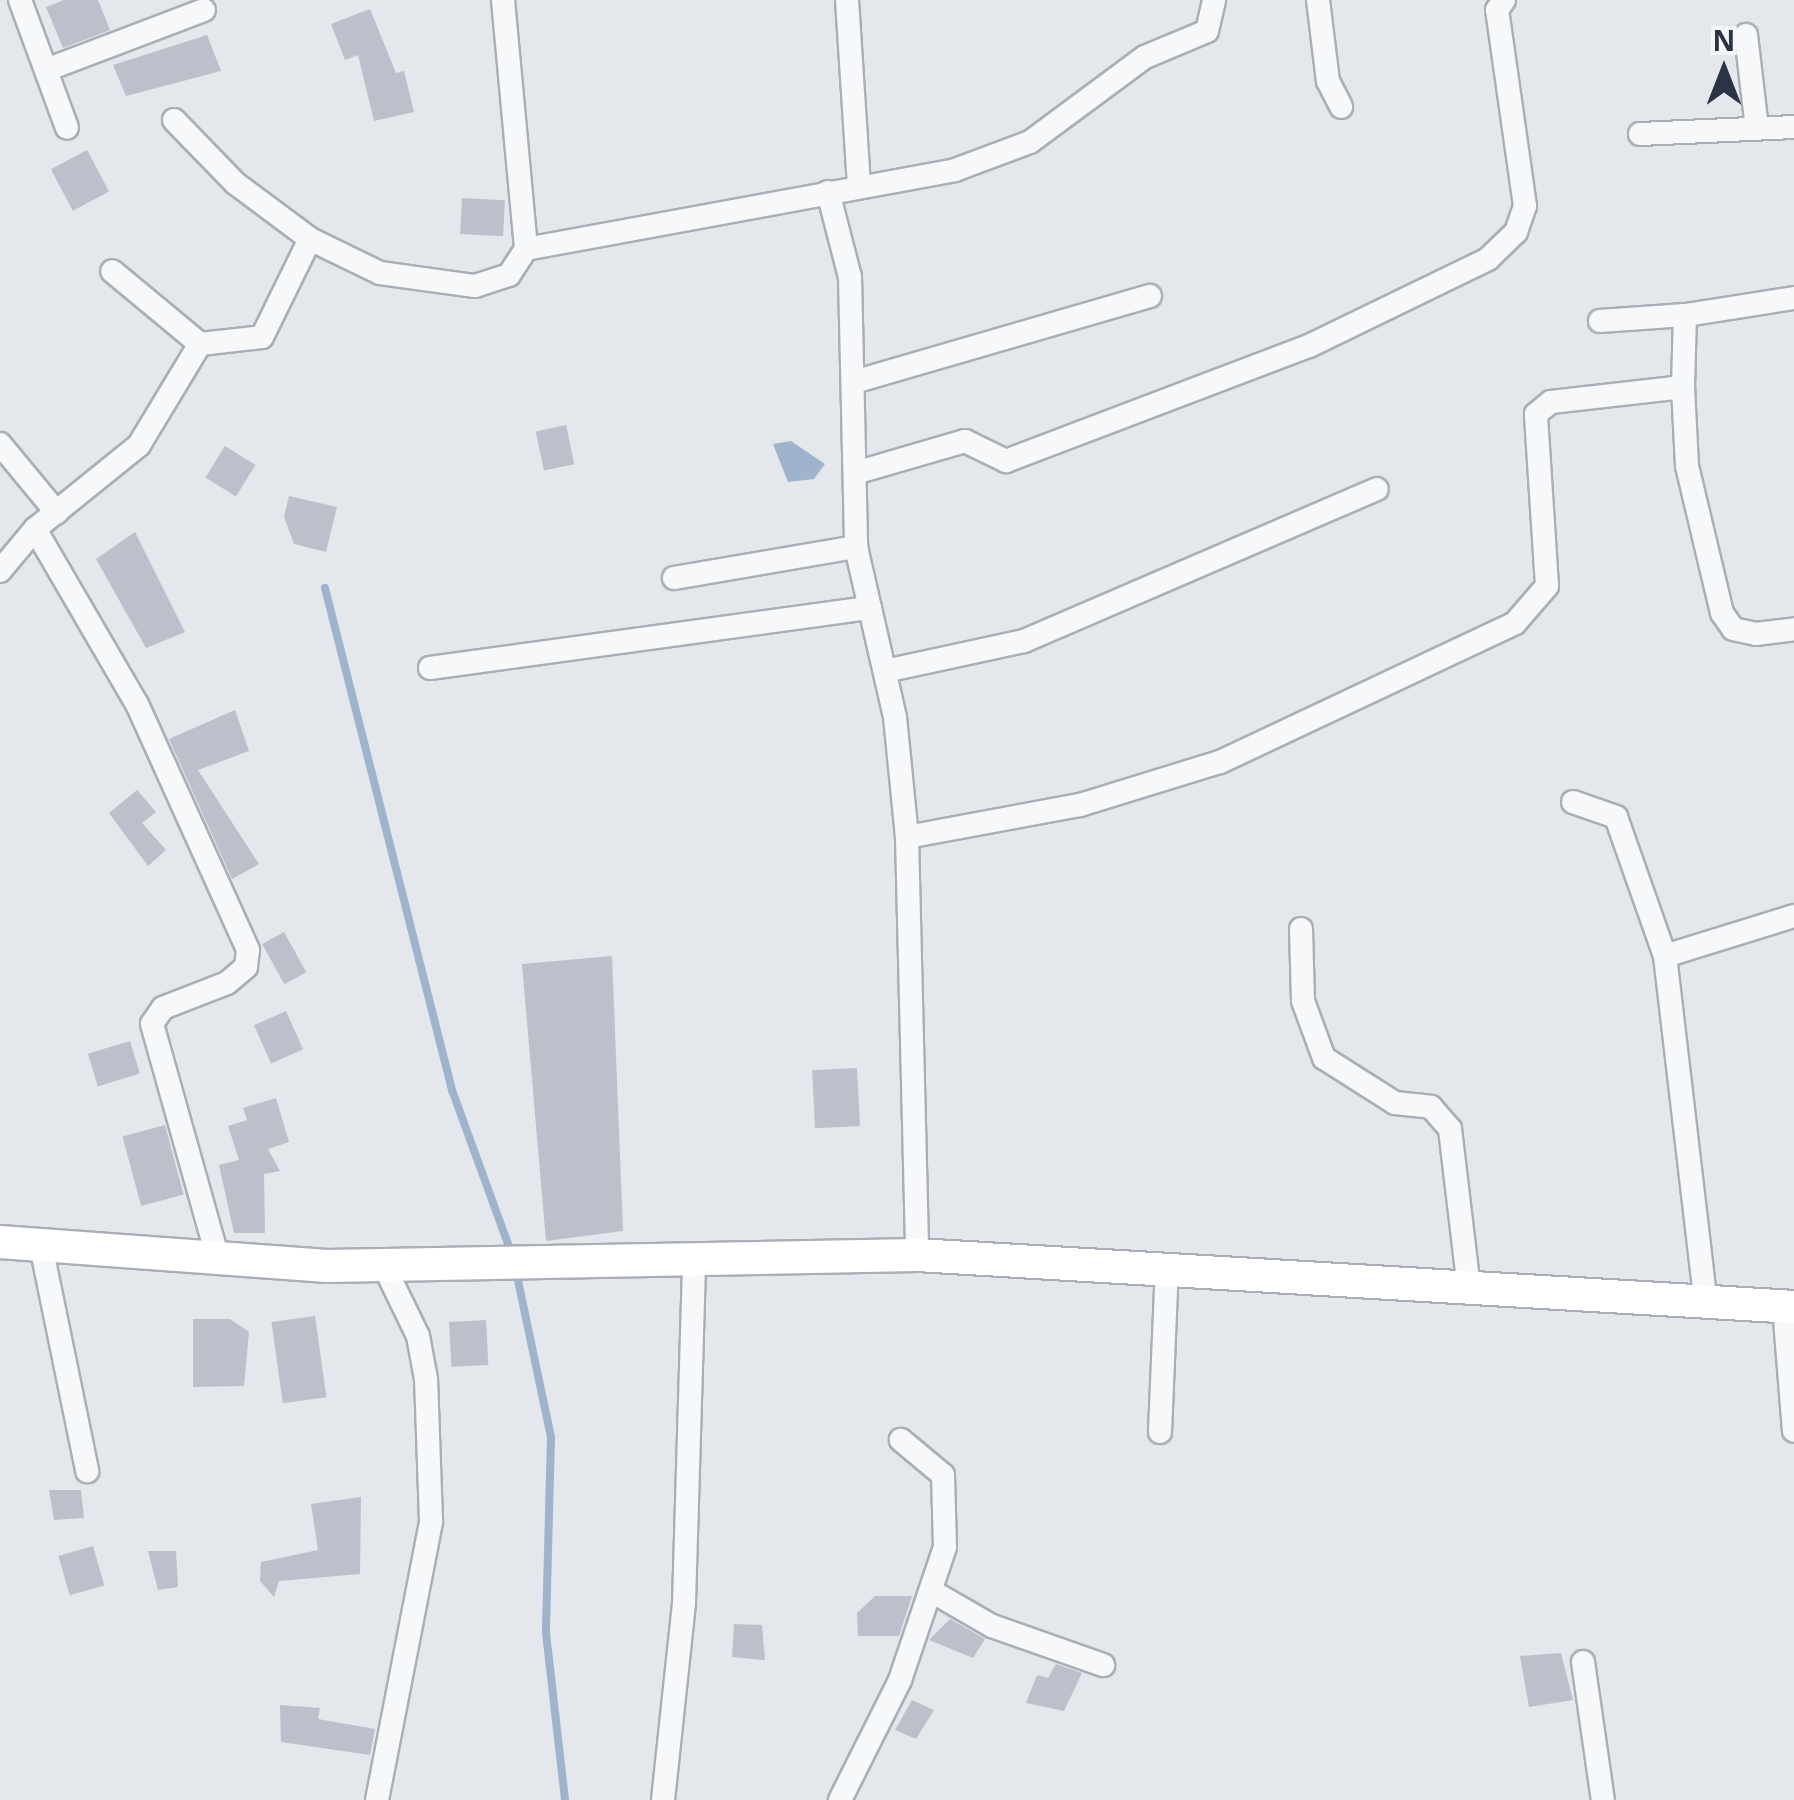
<!DOCTYPE html>
<html>
<head>
<meta charset="utf-8">
<style>
  body { margin:0 }
  #map { position:relative; width:1794px; height:1800px; overflow:hidden; background:#e4e7ec; font-family:"Open Sans",sans-serif }
  div>[style] { position:absolute }
  .water>* { inset:0; background:#9fb4cc }
  .stream>* { height:8px; margin:-4px; padding:0 4px; transform-origin:4px; border-radius:4px; background:#9fb4cc }
  .building>* { inset:0; background:#bbc0ca; transform-origin:0 0 }
  .roads { filter:drop-shadow(2px 0 #a9aeb7) drop-shadow(-2px 0 #a9aeb7) drop-shadow(0 2px #a9aeb7) drop-shadow(0 -2px #a9aeb7) }
  .minor>* { height:22px; margin:-11px; padding:0 11px; transform-origin:11px; border-radius:11px; background:#f7f8fa }
  .secondary>* { height:32px; margin:-16px; padding:0 16px; transform-origin:16px; border-radius:16px; background:#fff }
  span { translate:-50% -50%; white-space:nowrap; text-align:center; line-height:1.15; -webkit-text-stroke:8px #f4f6f9; paint-order:stroke }
  .north { position:absolute; left:1674px; top:20px; width:100px; height:100px; -webkit-text-stroke:8px #f4f6f9; paint-order:stroke; rotate:0deg; font-size:28px; font-weight:700; line-height:40px; text-align:center; color:#2b3445 }
  .north::after { content:''; display:block; margin:auto; width:35px; height:45px; background:#2b3445; clip-path:polygon(50% 0,100% 100%,50% 72%,0 100%) }
</style>
</head>
<body>
<div id="map">
  <div class="water">
    <div style="clip-path:polygon(791px 441px,825px 464px,814px 479px,788px 482px,773px 444px)"></div>
  </div>
  <div class="stream">
    <div style="left:325px;top:588px;width:518px;rotate:75.8deg"></div>
    <div style="left:452px;top:1090px;width:172px;rotate:70deg"></div>
    <div style="left:516px;top:1271px;width:170px;rotate:78.1deg"></div>
    <div style="left:551px;top:1437px;width:196px;rotate:91.5deg"></div>
    <div style="left:546px;top:1633px;width:168px;rotate:83.5deg"></div>
  </div>
  <div class="building">
    <div style="clip-path:polygon(64px 0,98px 0,110px 30px,63px 48px,46px 7px)"></div>
    <div style="clip-path:polygon(370px 9px,396px 73px,404px 71px,414px 112px,374px 121px,358px 55px,345px 60px,331px 24px)"></div>
    <div style="clip-path:polygon(207px 35px,221px 71px,126px 96px,113px 65px)"></div>
    <div style="left:87px;top:150px;width:47px;height:41px;rotate:62deg"></div>
    <div style="left:462px;top:198px;width:43px;height:36px;rotate:3deg"></div>
    <div style="left:566px;top:425px;width:40px;height:31px;rotate:78deg"></div>
    <div style="left:225px;top:446px;width:36px;height:37px;rotate:32deg"></div>
    <div style="clip-path:polygon(289px 496px,337px 507px,326px 552px,294px 544px,284px 517px)"></div>
    <div style="clip-path:polygon(135px 532px,185px 632px,146px 648px,96px 559px)"></div>
    <div style="clip-path:polygon(235px 710px,249px 751px,198px 770px,259px 864px,232px 879px,169px 739px)"></div>
    <div style="clip-path:polygon(137px 790px,156px 812px,142px 823px,166px 850px,148px 866px,109px 813px)"></div>
    <div style="left:284px;top:932px;width:46px;height:25px;rotate:61deg"></div>
    <div style="clip-path:polygon(612px 956px,623px 1231px,546px 1241px,522px 964px)"></div>
    <div style="left:286px;top:1011px;width:42px;height:35px;rotate:66deg"></div>
    <div style="left:130px;top:1041px;width:34px;height:44px;rotate:73deg"></div>
    <div style="left:857px;top:1068px;width:58px;height:45px;rotate:87deg"></div>
    <div style="clip-path:polygon(276px 1098px,289px 1142px,268px 1149px,280px 1171px,264px 1174px,265px 1233px,234px 1233px,219px 1165px,239px 1160px,228px 1126px,247px 1120px,243px 1108px)"></div>
    <div style="left:165px;top:1125px;width:72px;height:44px;rotate:75deg"></div>
    <div style="left:315px;top:1316px;width:82px;height:44px;rotate:82deg"></div>
    <div style="clip-path:polygon(193px 1319px,230px 1319px,249px 1332px,244px 1386px,193px 1387px)"></div>
    <div style="left:486px;top:1320px;width:45px;height:37px;rotate:87deg"></div>
    <div style="clip-path:polygon(49px 1490px,81px 1490px,84px 1518px,54px 1520px)"></div>
    <div style="clip-path:polygon(361px 1497px,360px 1574px,279px 1581px,274px 1597px,260px 1581px,261px 1562px,318px 1550px,311px 1504px)"></div>
    <div style="left:93px;top:1546px;width:41px;height:36px;rotate:74deg"></div>
    <div style="clip-path:polygon(148px 1551px,176px 1551px,178px 1587px,158px 1590px)"></div>
    <div style="clip-path:polygon(875px 1596px,912px 1596px,899px 1636px,858px 1636px,857px 1613px)"></div>
    <div style="clip-path:polygon(950px 1619px,985px 1639px,973px 1658px,929px 1640px)"></div>
    <div style="clip-path:polygon(734px 1624px,762px 1625px,765px 1660px,732px 1657px)"></div>
    <div style="clip-path:polygon(1561px 1653px,1573px 1700px,1529px 1707px,1520px 1656px)"></div>
    <div style="clip-path:polygon(1056px 1664px,1082px 1673px,1064px 1711px,1026px 1703px,1037px 1675px,1048px 1678px)"></div>
    <div style="clip-path:polygon(912px 1700px,934px 1710px,916px 1739px,895px 1730px)"></div>
    <div style="clip-path:polygon(280px 1705px,320px 1708px,318px 1719px,375px 1729px,370px 1755px,281px 1742px)"></div>
  </div>
  <div class="roads">
    <div class="minor">
      <div style="left:20px;top:0;width:136px;rotate:69.8deg"></div>
      <div style="left:503px;top:0;width:250px;rotate:84.7deg"></div>
      <div style="left:847px;top:0;width:185px;rotate:86.3deg"></div>
      <div style="left:1318px;top:0;width:82px;rotate:83deg"></div>
      <div style="left:1328px;top:81px;width:29px;rotate:63deg"></div>
      <div style="left:1746px;top:35px;width:94px;rotate:83.3deg"></div>
      <div style="left:46px;top:70px;width:169px;rotate:-20.8deg"></div>
      <div style="left:174px;top:120px;width:88px;rotate:45.9deg"></div>
      <div style="left:235px;top:183px;width:94px;rotate:36.7deg"></div>
      <div style="left:310px;top:239px;width:78px;rotate:25.9deg"></div>
      <div style="left:380px;top:273px;width:96px;rotate:7.8deg"></div>
      <div style="left:475px;top:286px;width:36px;rotate:-18deg"></div>
      <div style="left:509px;top:275px;width:31px;rotate:-57deg"></div>
      <div style="left:526px;top:249px;width:436px;rotate:-10.4deg"></div>
      <div style="left:955px;top:170px;width:80px;rotate:-20.5deg"></div>
      <div style="left:1030px;top:142px;width:143px;rotate:-36.5deg"></div>
      <div style="left:1145px;top:57px;width:67px;rotate:-22.8deg"></div>
      <div style="left:1207px;top:31px;width:32px;rotate:-77deg"></div>
      <div style="left:1640px;top:134px;width:154px;rotate:-2.6deg"></div>
      <div style="left:828px;top:192px;width:88px;rotate:75.5deg"></div>
      <div style="left:850px;top:277px;width:270px;rotate:88.7deg"></div>
      <div style="left:856px;top:547px;width:174px;rotate:77.1deg"></div>
      <div style="left:895px;top:717px;width:121px;rotate:84.3deg"></div>
      <div style="left:907px;top:837px;width:418px;rotate:88.6deg"></div>
      <div style="left:1794px;top:298px;width:110px;rotate:171.1deg"></div>
      <div style="left:1685px;top:315px;width:72px;rotate:91.6deg"></div>
      <div style="left:1683px;top:387px;width:79px;rotate:87.1deg"></div>
      <div style="left:1687px;top:466px;width:151px;rotate:76.6deg"></div>
      <div style="left:1722px;top:613px;width:19px;rotate:55deg"></div>
      <div style="left:1733px;top:629px;width:24px;rotate:12deg"></div>
      <div style="left:1756px;top:634px;width:38px;rotate:-7deg"></div>
      <div style="left:1600px;top:321px;width:85px;rotate:-4deg"></div>
      <div style="left:200px;top:344px;width:62px;rotate:-6.4deg"></div>
      <div style="left:262px;top:337px;width:109px;rotate:-63.9deg"></div>
      <div style="left:857px;top:381px;width:305px;rotate:-16.2deg"></div>
      <div style="left:0;top:444px;width:89px;rotate:50.4deg"></div>
      <div style="left:855px;top:473px;width:115px;rotate:-16.2deg"></div>
      <div style="left:965px;top:441px;width:46px;rotate:26deg"></div>
      <div style="left:1006px;top:461px;width:324px;rotate:-20.8deg"></div>
      <div style="left:1309px;top:346px;width:199px;rotate:-25.9deg"></div>
      <div style="left:1488px;top:259px;width:39px;rotate:-44deg"></div>
      <div style="left:1516px;top:232px;width:28px;rotate:-71deg"></div>
      <div style="left:1525px;top:206px;width:198px;rotate:-98.1deg"></div>
      <div style="left:1497px;top:10px;width:12px;rotate:-55deg"></div>
      <div style="left:35px;top:529px;width:203px;rotate:59.8deg"></div>
      <div style="left:137px;top:704px;width:270px;rotate:65.7deg"></div>
      <div style="left:248px;top:950px;width:17px;rotate:97deg"></div>
      <div style="left:246px;top:967px;width:25px;rotate:140deg"></div>
      <div style="left:227px;top:983px;width:69px;rotate:158.7deg"></div>
      <div style="left:163px;top:1008px;width:19px;rotate:125deg"></div>
      <div style="left:152px;top:1024px;width:244px;rotate:74.3deg"></div>
      <div style="left:0;top:571px;width:55px;rotate:-50.2deg"></div>
      <div style="left:35px;top:529px;width:134px;rotate:-38.9deg"></div>
      <div style="left:139px;top:445px;width:118px;rotate:-58.9deg"></div>
      <div style="left:200px;top:344px;width:114px;rotate:-140.3deg"></div>
      <div style="left:674px;top:578px;width:185px;rotate:-9.7deg"></div>
      <div style="left:430px;top:668px;width:444px;rotate:-7.8deg"></div>
      <div style="left:885px;top:671px;width:142px;rotate:-12.2deg"></div>
      <div style="left:1024px;top:641px;width:384px;rotate:-23.3deg"></div>
      <div style="left:1573px;top:802px;width:46px;rotate:19.2deg"></div>
      <div style="left:1616px;top:817px;width:147px;rotate:70.6deg"></div>
      <div style="left:1665px;top:956px;width:135px;rotate:-17.2deg"></div>
      <div style="left:907px;top:837px;width:176px;rotate:-10.5deg"></div>
      <div style="left:1080px;top:805px;width:146px;rotate:-17.1deg"></div>
      <div style="left:1220px;top:762px;width:326px;rotate:-25.2deg"></div>
      <div style="left:1515px;top:623px;width:49px;rotate:-49.1deg"></div>
      <div style="left:1547px;top:586px;width:172px;rotate:-93.7deg"></div>
      <div style="left:1536px;top:414px;width:19px;rotate:-39deg"></div>
      <div style="left:1551px;top:402px;width:133px;rotate:-6.5deg"></div>
      <div style="left:1301px;top:929px;width:72px;rotate:88.4deg"></div>
      <div style="left:1303px;top:1001px;width:61px;rotate:69.8deg"></div>
      <div style="left:1324px;top:1058px;width:84px;rotate:32.4deg"></div>
      <div style="left:1395px;top:1103px;width:36px;rotate:6deg"></div>
      <div style="left:1431px;top:1107px;width:29px;rotate:49deg"></div>
      <div style="left:1450px;top:1129px;width:161px;rotate:83.2deg"></div>
      <div style="left:1665px;top:956px;width:349px;rotate:83.3deg"></div>
      <div style="left:41px;top:1246px;width:230px;rotate:78.4deg"></div>
      <div style="left:1784px;top:1307px;width:124px;rotate:85.4deg"></div>
      <div style="left:1160px;top:1432px;width:164px;rotate:-87.6deg"></div>
      <div style="left:933px;top:1592px;width:68px;rotate:30deg"></div>
      <div style="left:992px;top:1626px;width:118px;rotate:19.4deg"></div>
      <div style="left:1583px;top:1662px;width:139px;rotate:81.8deg"></div>
      <div style="left:377px;top:1800px;width:284px;rotate:-79deg"></div>
      <div style="left:431px;top:1521px;width:142px;rotate:-92deg"></div>
      <div style="left:426px;top:1379px;width:44px;rotate:-100.5deg"></div>
      <div style="left:418px;top:1336px;width:78px;rotate:-115.9deg"></div>
      <div style="left:663px;top:1800px;width:198px;rotate:-83.9deg"></div>
      <div style="left:684px;top:1603px;width:344px;rotate:-88.3deg"></div>
      <div style="left:840px;top:1800px;width:134px;rotate:-63.4deg"></div>
      <div style="left:900px;top:1680px;width:140px;rotate:-71.3deg"></div>
      <div style="left:945px;top:1547px;width:72px;rotate:-91.6deg"></div>
      <div style="left:943px;top:1475px;width:55px;rotate:-140.2deg"></div>
    </div>
    <div class="secondary">
      <div style="left:0;top:1242px;width:328px;rotate:4.2deg"></div>
      <div style="left:327px;top:1266px;width:590px;rotate:-1.07deg"></div>
      <div style="left:917px;top:1255px;width:879px;rotate:3.39deg"></div>
    </div>
  </div>
  <div class="north">N</div>
</div>
</body>
</html>
